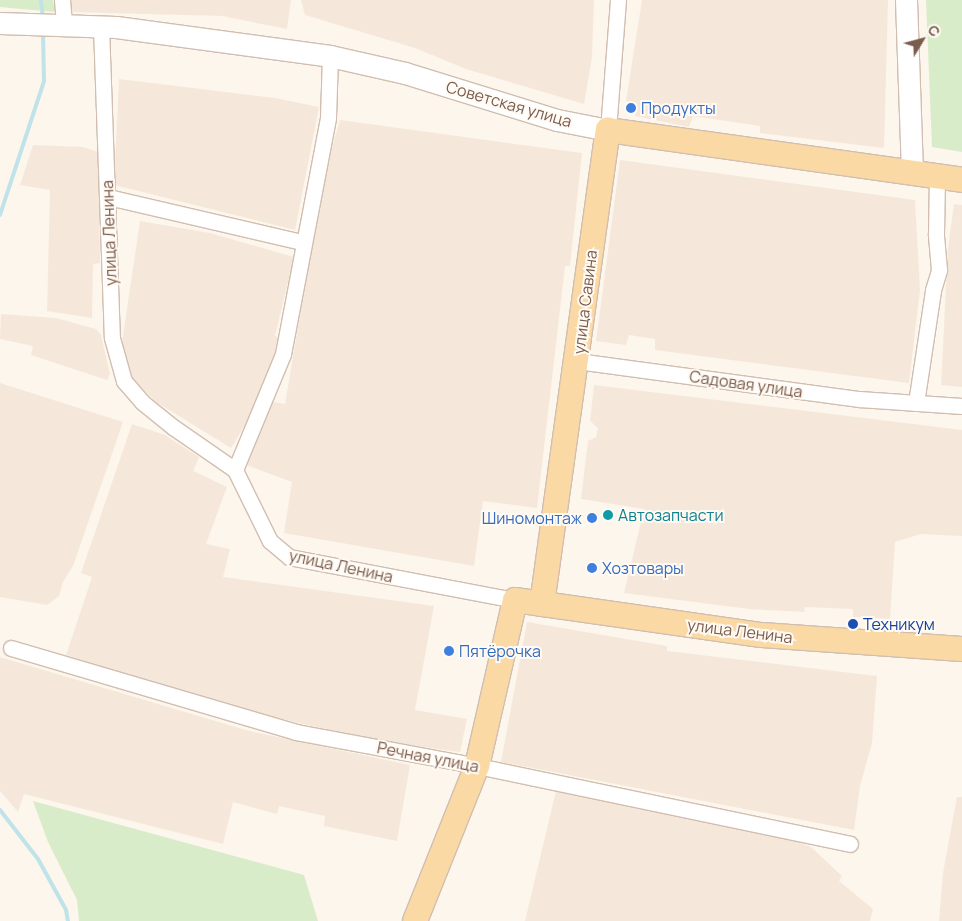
<!DOCTYPE html>
<html>
<head>
<meta charset="utf-8">
<style>
  body { margin:0 }
  #map { position:relative; width:962px; height:921px; overflow:hidden; background:#fdf6ec; font-family:Manrope,sans-serif }
  div>[style] { position:absolute }
  .residential>* { inset:0; background:#f5e8da }
  .green>* { inset:0; background:#d8ecc9 }
  .stream>* { height:4px; margin:-2px; padding:0 2px; transform-origin:2px; border-radius:2px; background:#bfe3e8 }
  .roads { filter:drop-shadow(1px 0 #d1beb0) drop-shadow(-1px 0 #d1beb0) drop-shadow(0 1px #d1beb0) drop-shadow(0 -1px #d1beb0) }
  .street>* { height:15px; margin:-7.5px; padding:0 7.5px; transform-origin:7.5px; border-radius:7.5px; background:#fff }
  .secondary>* { height:21px; margin:-10.5px; padding:0 10.5px; transform-origin:10.5px; border-radius:10.5px; background:#fff }
  .primary>* { height:24px; margin:-12px; padding:0 12px; transform-origin:12px; border-radius:12px; background:#fbd9a5 }
  .dots>* { width:14px; height:14px; translate:-50% -50%; box-sizing:border-box; border:2px solid #fffaf3; border-radius:50% }
  span { translate:-50% -50%; white-space:nowrap; text-align:center; line-height:1.15; -webkit-text-stroke:4px #fffaf3; paint-order:stroke }
  .street-label { font-size:16px; color:#7a5c4d }
  .shop-label { font-size:16px; color:#366cbe }
  .left { translate:0 -50%; text-align:left }
  .right { translate:-100% -50%; text-align:right }
  .culture-label { font-size:16px; color:#0d838f }
  .transit-label { font-size:16px; color:#164399 }
  .north { position:absolute; left:897px; top:15px; width:50px; height:50px; -webkit-text-stroke:4px #fffaf3; paint-order:stroke; rotate:53deg; font-size:14px; font-weight:700; line-height:20px; text-align:center; color:#7a5c4d }
  .north::after { content:''; display:block; margin:auto; width:18px; height:22px; background:#7a5c4d; clip-path:polygon(50% 0,100% 100%,50% 72%,0 100%) }
</style>
</head>
<body>
<div id="map">
  <div class="residential">
    <div style="clip-path:polygon(71px 0,291px 0,287px 29px,222px 16px,71px 12px)"></div>
    <div style="clip-path:polygon(301px 0,594px 0,592px 57px,584px 104px,466px 69px,415px 48px,305px 15px)"></div>
    <div style="clip-path:polygon(642px 0,888px 0,884px 148px,760px 133px,760px 126px,693px 116px,689px 127px,635px 116px,637px 103px,626px 101px)"></div>
    <div style="clip-path:polygon(119px 79px,275px 98px,319px 107px,295px 230px,114px 185px)"></div>
    <div style="clip-path:polygon(340px 120px,582px 153px,570px 266px,565px 266px,537px 508px,483px 501px,474px 566px,284px 533px,292px 482px,246px 465px,268px 401px,285px 404px,323px 178px)"></div>
    <div style="clip-path:polygon(33px 145px,83px 147px,98px 152px,100px 263px,93px 264px,92px 318px,47px 311px,50px 190px,20px 185px)"></div>
    <div style="clip-path:polygon(620px 160px,915px 200px,920px 290px,909px 383px,655px 350px,655px 339px,629px 335px,626px 345px,596px 341px)"></div>
    <div style="clip-path:polygon(954px 204px,962px 205px,962px 387px,941px 385px,948px 248px)"></div>
    <div style="clip-path:polygon(140px 221px,210px 233px,294px 257px,275px 336px,281px 338px,261px 399px,231px 448px,156px 402px,130px 376px,120px 356px)"></div>
    <div style="clip-path:polygon(1px 314px,56px 318px,96px 329px,101px 335px,110px 374px,107px 380px,31px 355px,33px 346px,0 339px)"></div>
    <div style="clip-path:polygon(0 383px,123px 422px,73px 566px,63px 582px,59px 596px,47px 605px,0 597px)"></div>
    <div style="clip-path:polygon(594px 385px,962px 430px,962px 536px,921px 534px,895px 542px,890px 619px,853px 617px,853px 609px,805px 607px,804px 612px,749px 609px,624px 593px,644px 509px,581px 499px,588px 441px,596px 437px,598px 428px,590px 421px)"></div>
    <div style="clip-path:polygon(132px 424px,165px 435px,199px 457px,193px 471px,227px 487px,206px 544px,230px 549px,223px 577px,434px 606px,415px 710px,467px 719px,460px 752px,380px 741px,303px 724px,187px 695px,66px 655px,92px 577px,81px 573px)"></div>
    <div style="clip-path:polygon(527px 622px,667px 646px,667px 651px,877px 676px,872px 743px,860px 786px,854px 830px,501px 762px)"></div>
    <div style="clip-path:polygon(0 657px,249px 731px,410px 765px,397px 841px,324px 826px,325px 816px,279px 806px,277px 814px,233px 802px,223px 844px,24px 794px,18px 812px,0 791px)"></div>
    <div style="clip-path:polygon(556px 791px,775px 834px,811px 847px,842px 876px,839px 881px,873px 909px,870px 921px,525px 921px)"></div>
    <div style="clip-path:polygon(957px 797px,962px 797px,962px 921px,939px 921px,943px 873px)"></div>
  </div>
  <div class="green">
    <div style="clip-path:polygon(0 0,53px 0,55px 12px,0 7px)"></div>
    <div style="clip-path:polygon(926px 0,962px 0,962px 152px,932px 147px)"></div>
    <div style="clip-path:polygon(33px 801px,304px 875px,318px 921px,79px 921px,77px 900px,48px 842px)"></div>
  </div>
  <div class="stream">
    <div style="left:41px;top:0;width:18px;rotate:84deg"></div>
    <div style="left:0;top:215px;width:141px;rotate:-71.8deg"></div>
    <div style="left:44px;top:81px;width:49px;rotate:-91.2deg"></div>
    <div style="left:0;top:810px;width:62px;rotate:52.2deg"></div>
    <div style="left:38px;top:859px;width:58px;rotate:61.2deg"></div>
    <div style="left:66px;top:910px;width:11px;rotate:80deg"></div>
  </div>
  <div class="roads">
    <div class="street">
      <div style="left:62px;top:0;width:24px;rotate:85deg"></div>
      <div style="left:101px;top:26px;width:312px;rotate:88deg"></div>
      <div style="left:112px;top:338px;width:45px;rotate:74.4deg"></div>
      <div style="left:124px;top:381px;width:28px;rotate:49deg"></div>
      <div style="left:142px;top:402px;width:40px;rotate:39deg"></div>
      <div style="left:173px;top:427px;width:75px;rotate:34.7deg"></div>
      <div style="left:235px;top:470px;width:79px;rotate:63.8deg"></div>
      <div style="left:270px;top:541px;width:25px;rotate:40deg"></div>
      <div style="left:289px;top:557px;width:230px;rotate:10.8deg"></div>
      <div style="left:608px;top:130px;width:130px;rotate:-85.6deg"></div>
      <div style="left:108px;top:197px;width:199px;rotate:13.1deg"></div>
      <div style="left:577px;top:361px;width:285px;rotate:7.7deg"></div>
      <div style="left:859px;top:399px;width:103px;rotate:3.9deg"></div>
      <div style="left:916px;top:403px;width:114px;rotate:-81.4deg"></div>
      <div style="left:933px;top:290px;width:21px;rotate:-73deg"></div>
      <div style="left:939px;top:270px;width:37px;rotate:-95deg"></div>
      <div style="left:936px;top:233px;width:57px;rotate:-89deg"></div>
      <div style="left:235px;top:470px;width:126px;rotate:-67.5deg"></div>
      <div style="left:283px;top:354px;width:241px;rotate:-79.2deg"></div>
      <div style="left:328px;top:117px;width:61px;rotate:-88.1deg"></div>
      <div style="left:11px;top:648px;width:297px;rotate:16.4deg"></div>
      <div style="left:296px;top:732px;width:184px;rotate:10.6deg"></div>
      <div style="left:477px;top:766px;width:381px;rotate:11.8deg"></div>
    </div>
    <div class="secondary">
      <div style="left:906px;top:0;width:172px;rotate:88deg"></div>
      <div style="left:0;top:23px;width:116px;rotate:2deg"></div>
      <div style="left:116px;top:27px;width:216px;rotate:7.7deg"></div>
      <div style="left:330px;top:56px;width:77px;rotate:12.8deg"></div>
      <div style="left:405px;top:73px;width:159px;rotate:17.2deg"></div>
      <div style="left:557px;top:120px;width:52px;rotate:11.1deg"></div>
    </div>
    <div class="primary">
      <div style="left:542px;top:604px;width:479px;rotate:-82.1deg"></div>
      <div style="left:608px;top:130px;width:358px;rotate:8deg"></div>
      <div style="left:415px;top:921px;width:167px;rotate:-68.2deg"></div>
      <div style="left:477px;top:766px;width:170px;rotate:-77.1deg"></div>
      <div style="left:515px;top:600px;width:249px;rotate:8.1deg"></div>
      <div style="left:762px;top:635px;width:200px;rotate:4deg"></div>
    </div>
  </div>
  <div class="dots">
    <div style="left:631px;top:108px;background:#3f7fe0"></div>
    <div style="left:608px;top:515px;background:#0f9aa8"></div>
    <div style="left:592px;top:518px;background:#3f7fe0"></div>
    <div style="left:592px;top:568px;background:#3f7fe0"></div>
    <div style="left:853px;top:624px;background:#1a4fb4"></div>
    <div style="left:449px;top:651px;background:#3f7fe0"></div>
  </div>
  <div class="street-label">
    <span style="left:509px;top:104px;rotate:16deg">Советская улица</span>
    <span style="left:109px;top:233px;rotate:-92deg">улица Ленина</span>
    <span style="left:585px;top:302px;rotate:-83deg">улица Савина</span>
    <span style="left:746px;top:384px;rotate:8deg">Садовая улица</span>
    <span style="left:341px;top:566px;rotate:12deg">улица Ленина</span>
    <span style="left:740px;top:631px;rotate:7deg">улица Ленина</span>
    <span style="left:428px;top:757px;rotate:11deg">Речная улица</span>
  </div>
  <div class="shop-label">
    <span class="left" style="left:641px;top:108px">Продукты</span>
    <span class="right" style="left:582px;top:518px">Шиномонтаж</span>
    <span class="left" style="left:602px;top:568px">Хозтовары</span>
    <span class="left" style="left:459px;top:651px">Пятёрочка</span>
  </div>
  <div class="culture-label">
    <span class="left" style="left:618px;top:515px">Автозапчасти</span>
  </div>
  <div class="transit-label">
    <span class="left" style="left:863px;top:624px">Техникум</span>
  </div>
  <div class="north">С</div>
</div>
</body>
</html>
